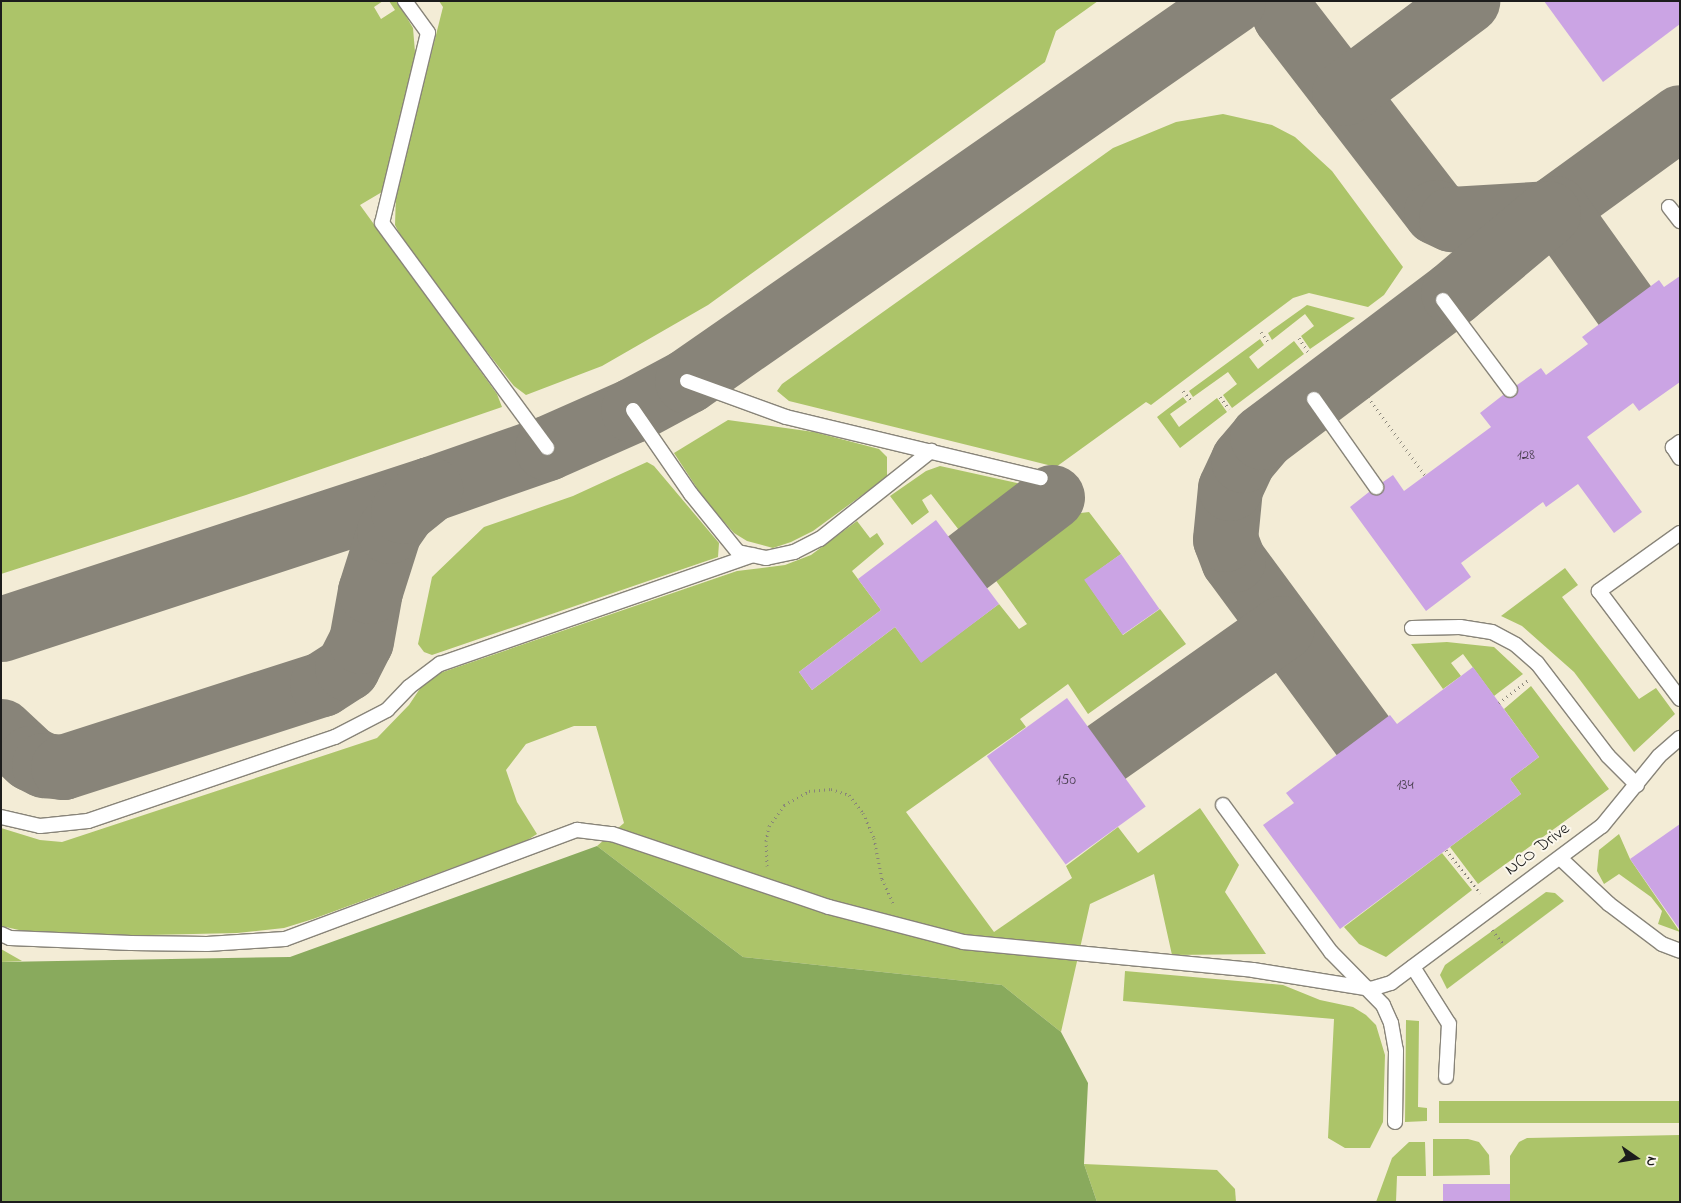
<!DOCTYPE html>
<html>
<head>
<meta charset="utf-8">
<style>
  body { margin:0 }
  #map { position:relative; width:1681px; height:1203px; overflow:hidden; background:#f3ecd6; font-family:"Indie Flower",sans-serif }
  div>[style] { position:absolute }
  .green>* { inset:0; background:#acc469; transform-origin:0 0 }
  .forest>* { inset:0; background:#89aa5d }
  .taxiway>* { height:65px; margin:-32.5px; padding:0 32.5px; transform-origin:32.5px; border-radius:32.5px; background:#888479 }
  .building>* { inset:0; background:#cba4e4; transform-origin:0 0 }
  .path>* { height:3px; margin-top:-1.5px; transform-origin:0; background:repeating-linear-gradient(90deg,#888479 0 1px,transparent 0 5px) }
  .roads { filter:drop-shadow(1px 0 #888479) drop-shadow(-1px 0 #888479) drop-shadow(0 1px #888479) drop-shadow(0 -1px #888479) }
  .lane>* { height:14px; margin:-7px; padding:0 7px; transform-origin:7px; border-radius:7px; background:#fff }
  span { translate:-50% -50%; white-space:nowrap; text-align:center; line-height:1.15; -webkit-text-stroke:4px #fbf7ec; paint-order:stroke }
  .number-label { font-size:15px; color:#483e4e }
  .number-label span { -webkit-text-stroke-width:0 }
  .street-label { font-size:18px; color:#1c1c1c }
  .frame { position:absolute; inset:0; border:2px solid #1c1c1c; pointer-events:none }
  .north { position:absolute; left:1611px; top:1133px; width:50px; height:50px; -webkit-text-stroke:4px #fbf7ec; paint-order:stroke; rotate:103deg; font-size:14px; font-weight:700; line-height:20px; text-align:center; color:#1c1c1c }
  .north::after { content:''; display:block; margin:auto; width:18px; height:22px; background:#1c1c1c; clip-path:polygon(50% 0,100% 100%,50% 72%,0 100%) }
</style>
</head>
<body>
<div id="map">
  <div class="green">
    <div style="clip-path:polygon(1px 1px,383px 1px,374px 7px,381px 19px,395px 10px,389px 1px,397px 1px,413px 28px,416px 64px,382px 192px,360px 205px,497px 394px,502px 407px,246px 495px,1px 574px)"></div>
    <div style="clip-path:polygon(439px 1px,1098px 1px,1056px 31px,1045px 62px,708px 305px,602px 366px,526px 395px,514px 386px,410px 254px,395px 225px,396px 194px,443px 7px)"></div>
    <div style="clip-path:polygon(1223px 114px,1272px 125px,1295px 137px,1332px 171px,1403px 267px,1384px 295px,1368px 307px,1309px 293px,1293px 298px,1151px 405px,1146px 402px,1056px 467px,789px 401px,777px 391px,782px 384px,1113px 148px,1176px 122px)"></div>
    <div style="clip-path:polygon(1307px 305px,1355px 318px,1310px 349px,1301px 336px,1314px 326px,1305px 314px,1272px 340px,1268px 333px)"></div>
    <div style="clip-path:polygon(1260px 339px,1264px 345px,1249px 357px,1258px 369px,1294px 341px,1304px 354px,1232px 408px,1223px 395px,1237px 384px,1228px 372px,1193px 397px,1189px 391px)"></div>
    <div style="clip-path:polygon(1183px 397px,1187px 402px,1170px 414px,1179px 427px,1217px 398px,1227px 412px,1180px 448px,1157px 417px)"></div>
    <div style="clip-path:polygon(728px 420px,814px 432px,879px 449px,887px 457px,887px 477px,813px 531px,791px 542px,773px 548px,747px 541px,734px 533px,706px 502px,674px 453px)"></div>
    <div style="clip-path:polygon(647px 462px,654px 466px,719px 543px,718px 557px,432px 655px,424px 652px,418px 644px,432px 577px,484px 527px,573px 496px)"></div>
    <div style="clip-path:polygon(940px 466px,1017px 483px,1025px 490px,962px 534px,931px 494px,922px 500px,929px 512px,912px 525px,890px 496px,926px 471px)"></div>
    <div style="clip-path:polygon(1089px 512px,1121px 554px,1085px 580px,1123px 635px,1160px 609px,1186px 644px,1088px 714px,1068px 684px,1020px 719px,1026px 727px,906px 812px,994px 932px,1072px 878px,1066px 866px,1118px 827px,1138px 853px,1200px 808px,1239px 865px,1225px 892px,1266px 954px,1172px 955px,1154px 874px,1090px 904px,1061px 1032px,1002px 985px,743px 957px,597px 846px,624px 823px,596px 726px,574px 726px,526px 744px,506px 770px,517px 802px,537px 834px,526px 841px,313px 919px,284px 928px,237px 933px,105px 936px,37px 934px,1px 926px,1px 828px,40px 840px,62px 842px,377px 738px,409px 705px,421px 687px,437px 674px,737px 571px,785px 565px,811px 555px,857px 521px,870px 538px,877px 533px,884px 544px,852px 571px,881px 610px,799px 672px,812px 690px,895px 627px,921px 662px,999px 604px,1019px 629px,1027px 624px,989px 571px,1064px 515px)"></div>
    <div style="clip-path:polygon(1565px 568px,1578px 585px,1562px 597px,1639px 699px,1656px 688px,1675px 714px,1634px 752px,1574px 672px,1522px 626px,1501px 616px)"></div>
    <div style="clip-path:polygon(1447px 642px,1494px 647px,1523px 674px,1494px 696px,1463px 654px,1451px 663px,1461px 676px,1443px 689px,1411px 644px)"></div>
    <div style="clip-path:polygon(1531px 686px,1609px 789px,1478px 884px,1450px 847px,1521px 794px,1510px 779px,1539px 757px,1504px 709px)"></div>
    <div style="clip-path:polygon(1619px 834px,1630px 859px,1680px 932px,1658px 924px,1662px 911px,1651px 897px,1619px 874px,1604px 884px,1597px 871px,1599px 850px)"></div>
    <div style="clip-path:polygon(1442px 853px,1472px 890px,1386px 957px,1359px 944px,1344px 927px)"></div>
    <div style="clip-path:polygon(1546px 892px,1555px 893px,1564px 901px,1447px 989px,1440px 975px,1445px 965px)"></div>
    <div style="clip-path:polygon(1px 949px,22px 961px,1px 962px)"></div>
    <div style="clip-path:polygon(1125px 971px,1283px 985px,1320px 1000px,1353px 1007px,1366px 1015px,1376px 1025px,1385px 1055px,1383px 1122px,1370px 1148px,1345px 1148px,1328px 1138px,1334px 1019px,1123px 1001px)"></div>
    <div style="clip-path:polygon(1406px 1020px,1419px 1021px,1418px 1107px,1427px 1108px,1427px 1121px,1405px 1122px)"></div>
    <div style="left:1680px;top:1101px;width:22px;height:241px;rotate:90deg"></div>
    <div style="clip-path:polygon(1680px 1135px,1680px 1202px,1510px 1202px,1510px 1156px,1519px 1142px,1527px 1138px)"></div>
    <div style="clip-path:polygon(1433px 1139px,1468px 1139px,1479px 1142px,1489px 1155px,1490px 1175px,1433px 1176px)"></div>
    <div style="clip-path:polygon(1409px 1142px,1425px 1142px,1426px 1176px,1397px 1176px,1396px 1202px,1376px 1202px,1392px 1158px)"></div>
    <div style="clip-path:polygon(1084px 1164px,1217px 1170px,1235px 1189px,1236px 1202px,1097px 1202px)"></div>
  </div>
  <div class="forest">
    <div style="clip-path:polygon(597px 846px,743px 957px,1002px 985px,1061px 1032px,1088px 1083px,1084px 1164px,1097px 1202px,1px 1202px,1px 962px,290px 957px)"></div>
  </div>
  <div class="taxiway">
    <div style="left:1278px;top:1px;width:17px;rotate:65deg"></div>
    <div style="left:1285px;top:16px;width:247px;rotate:52.4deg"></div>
    <div style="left:1436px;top:212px;width:17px;rotate:25deg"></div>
    <div style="left:1451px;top:219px;width:97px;rotate:-3.5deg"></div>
    <div style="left:1548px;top:213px;width:163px;rotate:-36deg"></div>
    <div style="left:1344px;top:93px;width:154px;rotate:-36.8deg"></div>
    <div style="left:1555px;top:208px;width:120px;rotate:54.5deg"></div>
    <div style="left:967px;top:562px;width:107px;rotate:-37.4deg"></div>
    <div style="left:1px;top:629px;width:451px;rotate:-18.1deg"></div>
    <div style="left:430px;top:489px;width:124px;rotate:-19.3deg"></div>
    <div style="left:547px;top:448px;width:94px;rotate:-23.8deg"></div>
    <div style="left:633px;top:410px;width:61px;rotate:-28.2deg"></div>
    <div style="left:687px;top:381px;width:665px;rotate:-34.84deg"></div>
    <div style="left:1px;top:731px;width:40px;rotate:43deg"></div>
    <div style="left:30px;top:758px;width:16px;rotate:27deg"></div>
    <div style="left:44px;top:765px;width:19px;rotate:6deg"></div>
    <div style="left:63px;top:767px;width:272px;rotate:-17.8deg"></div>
    <div style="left:322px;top:684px;width:30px;rotate:-33deg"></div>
    <div style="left:347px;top:668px;width:30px;rotate:-63deg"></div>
    <div style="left:361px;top:641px;width:51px;rotate:-79.8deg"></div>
    <div style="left:370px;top:591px;width:63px;rotate:-72.4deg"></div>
    <div style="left:389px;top:531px;width:24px;rotate:-55deg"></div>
    <div style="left:403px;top:511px;width:35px;rotate:-39deg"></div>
    <div style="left:1362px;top:735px;width:217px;rotate:-126.4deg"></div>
    <div style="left:1233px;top:560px;width:22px;rotate:-111deg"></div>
    <div style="left:1225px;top:539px;width:51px;rotate:-84.4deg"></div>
    <div style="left:1230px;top:488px;width:31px;rotate:-65deg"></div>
    <div style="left:1243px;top:460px;width:30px;rotate:-50deg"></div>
    <div style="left:1262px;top:437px;width:239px;rotate:-37deg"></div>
    <div style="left:1453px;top:293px;width:124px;rotate:-40.1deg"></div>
    <div style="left:1106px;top:752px;width:215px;rotate:-35.2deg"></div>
  </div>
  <div class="building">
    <div style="clip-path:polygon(1544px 1px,1680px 1px,1680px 24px,1603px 82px)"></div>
    <div style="clip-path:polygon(1680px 276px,1680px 382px,1639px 411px,1633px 403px,1587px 437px,1642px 512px,1614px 533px,1578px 484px,1546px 507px,1543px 502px,1461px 563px,1471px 577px,1426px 611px,1350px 507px,1369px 492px,1381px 494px,1383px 482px,1393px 475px,1404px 491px,1491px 427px,1480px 413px,1503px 395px,1515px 397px,1517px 385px,1541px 368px,1546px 375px,1588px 344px,1582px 337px,1659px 280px,1664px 287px)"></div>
    <div style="clip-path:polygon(936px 520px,999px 604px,921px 663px,895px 627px,812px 690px,799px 672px,881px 610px,858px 579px)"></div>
    <div style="left:1121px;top:554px;width:67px;height:45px;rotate:55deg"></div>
    <div style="clip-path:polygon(1473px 667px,1539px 757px,1510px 779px,1521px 794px,1340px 929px,1263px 825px,1294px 803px,1286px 793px,1390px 715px,1397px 724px)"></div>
    <div style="left:1067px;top:698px;width:134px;height:99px;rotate:54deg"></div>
    <div style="clip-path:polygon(1680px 824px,1680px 930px,1630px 859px)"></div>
    <div style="left:1443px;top:1184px;width:67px;height:18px"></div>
  </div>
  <div class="path">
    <div style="left:1261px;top:332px;width:12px;rotate:55deg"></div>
    <div style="left:1299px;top:338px;width:17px;rotate:57deg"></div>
    <div style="left:1350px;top:373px;width:127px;rotate:53.7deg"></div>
    <div style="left:1183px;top:391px;width:11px;rotate:49deg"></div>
    <div style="left:1220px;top:397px;width:15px;rotate:53deg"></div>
    <div style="left:1499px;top:703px;width:37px;rotate:-38deg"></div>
    <div style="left:1446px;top:850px;width:55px;rotate:51.7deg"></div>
    <div style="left:767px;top:866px;width:25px;rotate:-92deg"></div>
    <div style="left:766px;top:841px;width:15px;rotate:-79deg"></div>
    <div style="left:769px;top:826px;width:26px;rotate:-54deg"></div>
    <div style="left:784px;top:805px;width:29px;rotate:-29deg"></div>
    <div style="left:809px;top:791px;width:22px;rotate:-5deg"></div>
    <div style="left:831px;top:789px;width:19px;rotate:18deg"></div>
    <div style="left:849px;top:795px;width:23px;rotate:52deg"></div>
    <div style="left:863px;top:813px;width:27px;rotate:66deg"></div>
    <div style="left:874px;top:838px;width:42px;rotate:79deg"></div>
    <div style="left:882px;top:879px;width:29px;rotate:65deg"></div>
    <div style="left:1492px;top:930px;width:19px;rotate:51deg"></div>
  </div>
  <div class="roads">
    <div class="lane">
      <div style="left:405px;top:1px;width:39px;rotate:54deg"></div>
      <div style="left:428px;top:33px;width:195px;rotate:103.6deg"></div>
      <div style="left:382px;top:223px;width:279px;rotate:53.7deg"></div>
      <div style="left:1669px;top:207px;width:18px;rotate:52deg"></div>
      <div style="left:1443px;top:300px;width:112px;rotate:53.3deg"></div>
      <div style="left:687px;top:381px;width:105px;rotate:20deg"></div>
      <div style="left:786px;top:417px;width:262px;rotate:13.5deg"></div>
      <div style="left:1314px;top:399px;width:108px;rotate:54.8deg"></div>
      <div style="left:633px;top:410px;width:102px;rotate:55.4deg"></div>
      <div style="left:691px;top:494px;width:75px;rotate:51deg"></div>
      <div style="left:738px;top:552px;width:29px;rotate:12deg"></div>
      <div style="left:766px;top:558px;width:29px;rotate:-12deg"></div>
      <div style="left:794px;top:552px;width:29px;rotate:-27deg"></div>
      <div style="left:820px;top:539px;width:142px;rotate:-38.4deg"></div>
      <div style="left:1680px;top:442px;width:9px;rotate:144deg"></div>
      <div style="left:1673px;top:447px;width:13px;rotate:58deg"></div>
      <div style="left:1680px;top:533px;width:100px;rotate:144.4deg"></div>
      <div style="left:1599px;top:591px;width:135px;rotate:53.1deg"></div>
      <div style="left:1412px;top:628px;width:48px;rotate:-1.2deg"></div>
      <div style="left:1460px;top:627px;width:32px;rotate:9deg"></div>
      <div style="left:1492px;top:632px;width:27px;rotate:28deg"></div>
      <div style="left:1516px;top:645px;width:28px;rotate:41deg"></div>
      <div style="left:1537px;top:663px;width:117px;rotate:52.6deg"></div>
      <div style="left:1608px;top:756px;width:41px;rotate:45deg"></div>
      <div style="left:1223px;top:805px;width:182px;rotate:53.7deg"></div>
      <div style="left:1331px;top:952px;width:74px;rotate:45.5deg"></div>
      <div style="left:1383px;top:1005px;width:20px;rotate:66deg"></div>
      <div style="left:1391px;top:1023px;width:27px;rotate:80deg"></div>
      <div style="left:1396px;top:1050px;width:72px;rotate:90.8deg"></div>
      <div style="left:1px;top:817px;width:40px;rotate:13deg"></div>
      <div style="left:40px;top:826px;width:48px;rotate:-5.9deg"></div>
      <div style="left:88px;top:821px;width:261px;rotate:-18.8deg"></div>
      <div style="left:335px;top:737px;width:59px;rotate:-27.4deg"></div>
      <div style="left:387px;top:710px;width:32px;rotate:-46deg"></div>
      <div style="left:409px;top:687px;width:39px;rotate:-37deg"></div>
      <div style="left:440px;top:664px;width:331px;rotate:-19.2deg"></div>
      <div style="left:1560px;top:858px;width:67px;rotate:43.2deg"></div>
      <div style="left:1609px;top:904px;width:66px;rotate:37deg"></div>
      <div style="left:1662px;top:944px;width:19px;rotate:21deg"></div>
      <div style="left:1px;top:934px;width:10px;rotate:24deg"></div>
      <div style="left:10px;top:938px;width:121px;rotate:2.4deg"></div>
      <div style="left:131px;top:943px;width:76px;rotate:0.8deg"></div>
      <div style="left:207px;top:944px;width:78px;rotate:-3.7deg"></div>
      <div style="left:285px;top:939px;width:312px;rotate:-20.5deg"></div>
      <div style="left:577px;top:830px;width:35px;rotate:7deg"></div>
      <div style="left:612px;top:834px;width:229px;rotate:18.6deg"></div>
      <div style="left:829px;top:907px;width:138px;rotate:14.6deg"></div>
      <div style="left:963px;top:942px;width:291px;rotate:5.5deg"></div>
      <div style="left:1253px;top:970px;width:120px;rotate:9.1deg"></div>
      <div style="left:1371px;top:989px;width:21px;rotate:-17deg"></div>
      <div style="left:1391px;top:983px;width:263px;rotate:-36.7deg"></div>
      <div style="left:1602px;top:826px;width:90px;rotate:-50.8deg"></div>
      <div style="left:1659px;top:756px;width:28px;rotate:-41deg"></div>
      <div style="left:1413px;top:967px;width:67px;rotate:57.7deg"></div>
      <div style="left:1449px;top:1024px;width:53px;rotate:93.2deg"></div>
    </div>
  </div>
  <div class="number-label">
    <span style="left:1526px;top:456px">128</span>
    <span style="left:1066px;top:781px">150</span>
    <span style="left:1405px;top:786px">134</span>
  </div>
  <div class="street-label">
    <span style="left:1538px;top:850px;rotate:-37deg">NCO Drive</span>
  </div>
  <div class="frame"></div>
  <div class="north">N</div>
</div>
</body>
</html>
